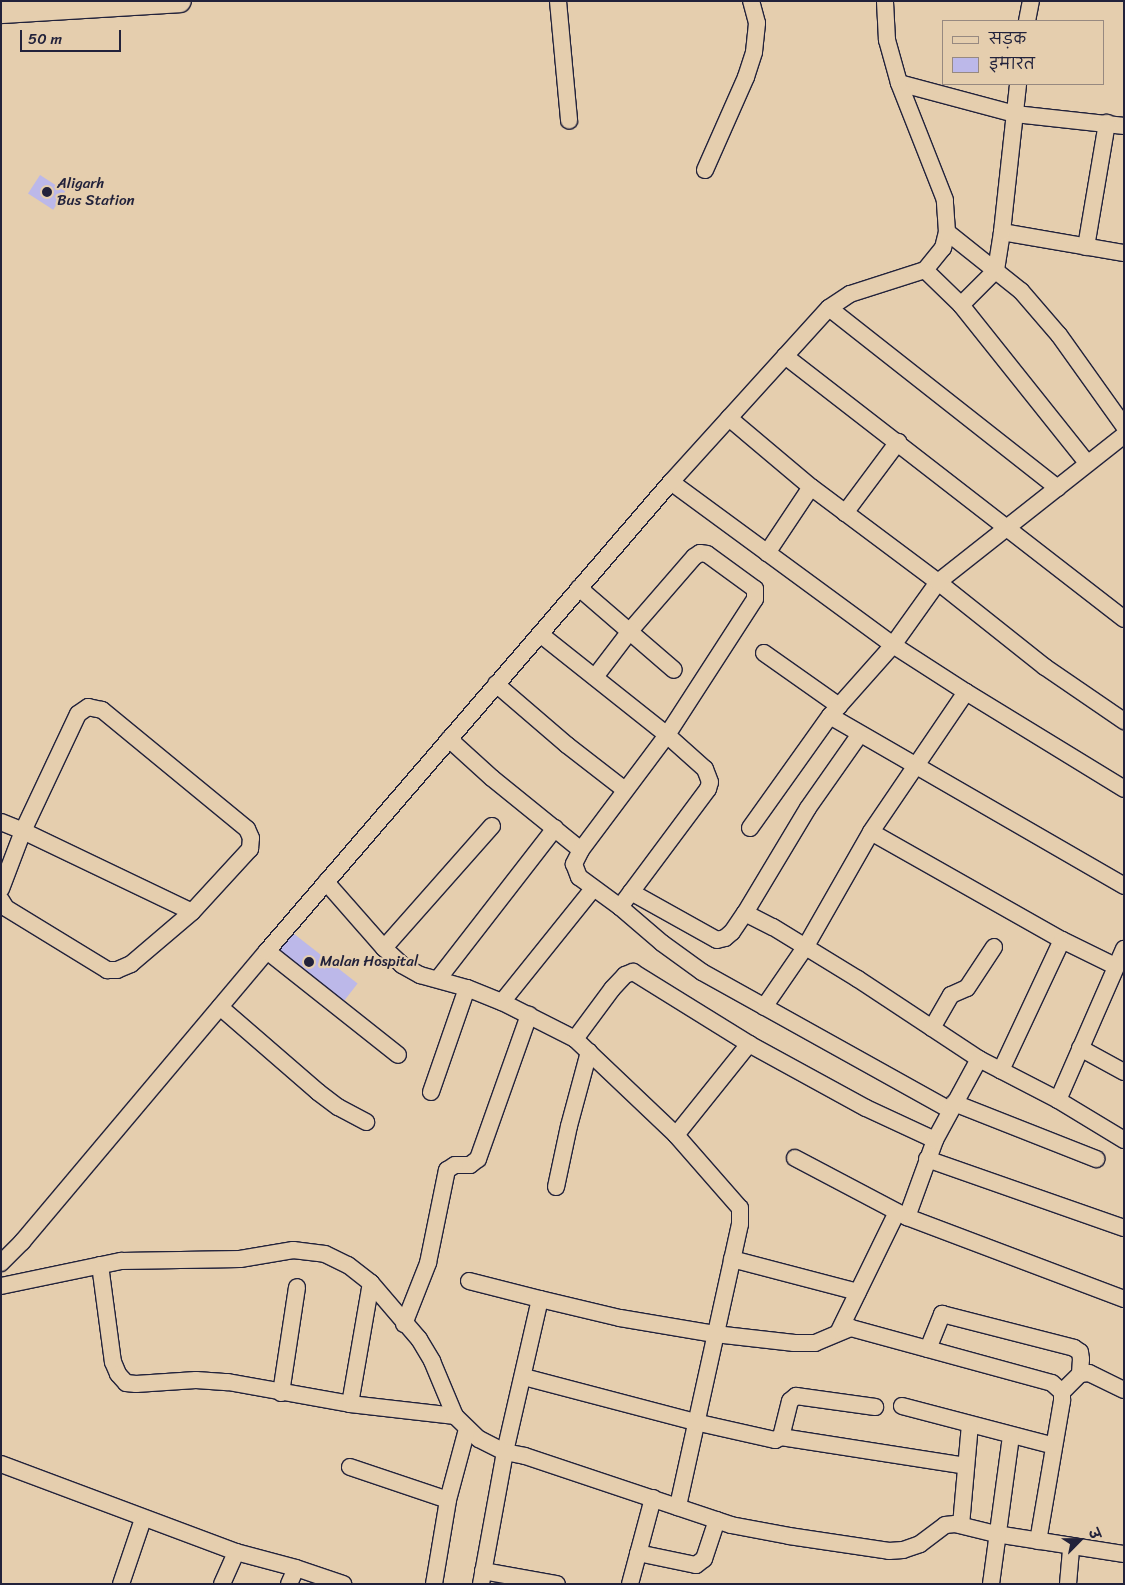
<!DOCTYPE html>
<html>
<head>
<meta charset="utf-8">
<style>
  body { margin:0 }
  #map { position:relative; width:1125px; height:1585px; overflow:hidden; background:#e5ceae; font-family:Sriracha,"Playpen Sans Deva",sans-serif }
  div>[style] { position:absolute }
  .building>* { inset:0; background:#bcb8e9; transform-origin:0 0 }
  .roads { filter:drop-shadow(1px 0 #22223b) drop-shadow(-1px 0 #22223b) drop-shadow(0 1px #22223b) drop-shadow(0 -1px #22223b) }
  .minor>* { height:16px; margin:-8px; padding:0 8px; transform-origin:8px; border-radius:8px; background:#e5ceae }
  .secondary>* { height:22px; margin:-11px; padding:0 11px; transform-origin:11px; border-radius:11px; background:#e5ceae }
  .dots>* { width:14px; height:14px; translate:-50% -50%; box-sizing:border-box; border:2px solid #e5ceae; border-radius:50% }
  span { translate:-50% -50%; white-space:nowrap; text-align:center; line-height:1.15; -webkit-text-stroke:4.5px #e5ceae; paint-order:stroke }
  .poi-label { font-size:15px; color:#22223b }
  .left { translate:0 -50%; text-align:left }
  .frame { position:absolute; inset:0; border:2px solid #22223b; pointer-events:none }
  .legend { position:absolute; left:942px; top:20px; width:162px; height:65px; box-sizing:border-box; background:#e5ceae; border:1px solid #978980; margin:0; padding:6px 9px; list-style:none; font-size:15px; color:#22223b }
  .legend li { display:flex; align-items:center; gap:10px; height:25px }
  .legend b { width:25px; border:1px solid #978980 }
  .north { position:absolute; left:1055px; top:1515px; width:50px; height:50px; -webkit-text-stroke:4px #e5ceae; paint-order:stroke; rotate:67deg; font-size:14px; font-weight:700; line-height:20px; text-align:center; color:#22223b }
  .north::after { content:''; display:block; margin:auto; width:18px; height:22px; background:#22223b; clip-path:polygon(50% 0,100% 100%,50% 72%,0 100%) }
  .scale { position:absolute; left:20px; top:30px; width:101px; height:22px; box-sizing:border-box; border:2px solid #22223b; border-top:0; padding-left:6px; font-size:15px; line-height:18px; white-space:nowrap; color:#22223b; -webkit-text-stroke:4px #e5ceae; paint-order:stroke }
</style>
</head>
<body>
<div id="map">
  <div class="building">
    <div style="left:40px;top:175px;width:30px;height:22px;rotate:33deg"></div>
    <div style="left:289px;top:930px;width:87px;height:28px;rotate:38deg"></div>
  </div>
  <div class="roads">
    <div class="minor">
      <div style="left:558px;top:1px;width:120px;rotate:84.7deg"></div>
      <div style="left:1027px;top:21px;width:20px;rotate:-79deg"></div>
      <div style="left:899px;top:83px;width:120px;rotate:15deg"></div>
      <div style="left:1015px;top:114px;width:110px;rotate:6.3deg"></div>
      <div style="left:705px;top:170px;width:102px;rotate:-66.2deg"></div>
      <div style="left:746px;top:77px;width:26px;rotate:-72deg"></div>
      <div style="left:754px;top:52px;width:29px;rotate:-84deg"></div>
      <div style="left:757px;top:23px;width:23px;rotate:-105deg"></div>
      <div style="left:947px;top:232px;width:95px;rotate:38.6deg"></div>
      <div style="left:1021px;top:291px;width:58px;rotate:49.2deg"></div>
      <div style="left:1059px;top:335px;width:112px;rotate:54.5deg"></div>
      <div style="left:1002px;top:232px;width:124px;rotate:9.8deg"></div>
      <div style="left:1086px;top:247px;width:126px;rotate:-80.4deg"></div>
      <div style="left:925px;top:270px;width:50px;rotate:44.2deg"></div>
      <div style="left:961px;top:305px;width:202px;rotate:51.4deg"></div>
      <div style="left:961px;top:305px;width:49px;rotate:-45deg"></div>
      <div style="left:996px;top:270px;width:38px;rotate:-81deg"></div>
      <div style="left:1002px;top:232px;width:149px;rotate:-83.8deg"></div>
      <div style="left:829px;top:308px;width:291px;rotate:38.2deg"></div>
      <div style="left:785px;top:356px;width:429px;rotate:37.8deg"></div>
      <div style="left:729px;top:418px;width:107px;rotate:40.1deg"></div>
      <div style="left:811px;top:487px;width:159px;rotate:36.8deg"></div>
      <div style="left:938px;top:582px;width:137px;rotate:38.5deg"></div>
      <div style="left:1045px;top:667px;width:96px;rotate:34.4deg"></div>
      <div style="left:671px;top:482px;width:275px;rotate:36.3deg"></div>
      <div style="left:893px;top:645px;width:87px;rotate:32.8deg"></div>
      <div style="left:966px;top:692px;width:169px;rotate:124.2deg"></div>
      <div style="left:871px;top:832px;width:131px;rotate:119.7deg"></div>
      <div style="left:806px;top:946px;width:74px;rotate:124.5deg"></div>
      <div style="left:845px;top:513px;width:89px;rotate:-53.3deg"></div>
      <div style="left:767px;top:553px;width:79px;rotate:-56.3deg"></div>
      <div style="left:579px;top:588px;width:125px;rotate:40.8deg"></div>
      <div style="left:540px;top:634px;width:162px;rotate:38.5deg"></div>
      <div style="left:667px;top:735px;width:162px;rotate:-57.1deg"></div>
      <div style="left:755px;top:599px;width:10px;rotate:-90deg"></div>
      <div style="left:755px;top:589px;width:59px;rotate:-143.9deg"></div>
      <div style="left:707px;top:554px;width:7px;rotate:-172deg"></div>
      <div style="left:700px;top:553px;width:7px;rotate:146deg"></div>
      <div style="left:694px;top:557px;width:98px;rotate:130.9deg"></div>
      <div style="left:630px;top:631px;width:58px;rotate:127.3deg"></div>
      <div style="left:764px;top:653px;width:92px;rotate:35.2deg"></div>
      <div style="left:496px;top:684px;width:94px;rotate:40.7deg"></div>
      <div style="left:567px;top:745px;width:73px;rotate:37.8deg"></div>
      <div style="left:966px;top:692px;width:185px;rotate:31.5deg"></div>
      <div style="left:830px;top:716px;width:340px;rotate:30deg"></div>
      <div style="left:449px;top:739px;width:58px;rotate:42.2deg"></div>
      <div style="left:492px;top:778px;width:114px;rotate:39deg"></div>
      <div style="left:1px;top:822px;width:24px;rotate:22deg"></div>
      <div style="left:23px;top:831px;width:187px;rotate:25.6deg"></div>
      <div style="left:192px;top:912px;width:86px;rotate:-47.4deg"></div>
      <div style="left:250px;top:849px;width:11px;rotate:-85deg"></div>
      <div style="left:251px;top:838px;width:10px;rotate:-114deg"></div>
      <div style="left:247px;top:829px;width:188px;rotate:-140.6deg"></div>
      <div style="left:102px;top:710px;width:14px;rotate:-168deg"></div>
      <div style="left:88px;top:707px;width:12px;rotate:145deg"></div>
      <div style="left:78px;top:714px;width:129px;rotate:115.2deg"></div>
      <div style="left:23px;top:831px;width:62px;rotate:110.8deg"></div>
      <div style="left:750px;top:828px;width:138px;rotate:-54.5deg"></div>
      <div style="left:830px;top:716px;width:95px;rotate:-48.4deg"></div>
      <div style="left:893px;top:645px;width:77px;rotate:-54.5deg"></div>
      <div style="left:938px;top:582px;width:237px;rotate:-38.3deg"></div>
      <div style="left:871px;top:832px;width:219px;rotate:29.5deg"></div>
      <div style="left:1062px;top:940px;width:144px;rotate:115.1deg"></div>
      <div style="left:326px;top:882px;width:88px;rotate:48.7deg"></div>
      <div style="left:384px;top:948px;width:25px;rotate:43deg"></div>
      <div style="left:402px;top:965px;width:21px;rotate:29deg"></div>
      <div style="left:420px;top:975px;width:49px;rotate:15.5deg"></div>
      <div style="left:467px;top:988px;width:38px;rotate:22deg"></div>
      <div style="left:502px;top:1002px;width:82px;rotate:26.9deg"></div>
      <div style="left:575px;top:1039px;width:139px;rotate:43.5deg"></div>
      <div style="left:676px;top:1135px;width:97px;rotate:48.8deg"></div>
      <div style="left:740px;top:1208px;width:16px;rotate:90deg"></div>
      <div style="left:740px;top:1224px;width:290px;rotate:102.4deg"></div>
      <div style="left:631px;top:892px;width:98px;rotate:29.2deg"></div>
      <div style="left:717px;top:940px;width:8px;rotate:-14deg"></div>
      <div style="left:725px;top:938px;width:9px;rotate:-41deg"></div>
      <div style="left:732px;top:932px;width:23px;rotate:-56deg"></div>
      <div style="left:745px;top:913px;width:31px;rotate:27deg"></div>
      <div style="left:773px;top:927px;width:100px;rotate:31.5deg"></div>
      <div style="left:858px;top:979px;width:145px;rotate:33.5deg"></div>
      <div style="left:979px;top:1059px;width:89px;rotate:27.4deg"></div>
      <div style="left:1058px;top:1100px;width:77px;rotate:31.2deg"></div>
      <div style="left:1px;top:900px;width:9px;rotate:58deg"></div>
      <div style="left:6px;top:908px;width:119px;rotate:31.5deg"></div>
      <div style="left:107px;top:970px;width:10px"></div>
      <div style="left:117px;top:970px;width:15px;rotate:-23deg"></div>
      <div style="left:131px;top:964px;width:80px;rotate:-40.4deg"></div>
      <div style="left:620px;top:907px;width:147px;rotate:-53.3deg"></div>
      <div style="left:708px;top:789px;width:7px;rotate:-74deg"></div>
      <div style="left:710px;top:782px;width:14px;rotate:-111deg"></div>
      <div style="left:705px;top:769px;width:51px;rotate:-138.2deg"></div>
      <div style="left:667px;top:735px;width:144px;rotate:126.8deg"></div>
      <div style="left:581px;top:850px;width:16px;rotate:117deg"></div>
      <div style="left:574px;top:864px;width:14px;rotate:69deg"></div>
      <div style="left:579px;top:877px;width:51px;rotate:36.2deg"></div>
      <div style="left:620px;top:907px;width:55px;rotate:40.6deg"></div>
      <div style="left:662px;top:943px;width:49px;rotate:35.9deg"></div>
      <div style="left:702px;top:972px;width:284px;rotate:29.1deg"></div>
      <div style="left:745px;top:913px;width:122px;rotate:-59deg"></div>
      <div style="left:808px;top:808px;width:90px;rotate:-54.9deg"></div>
      <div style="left:1062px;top:940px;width:59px;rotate:26.1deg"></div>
      <div style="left:384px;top:948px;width:163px;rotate:-48.5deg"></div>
      <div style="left:267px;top:951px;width:167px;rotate:38.4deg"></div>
      <div style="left:438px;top:979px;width:191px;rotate:-52.2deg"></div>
      <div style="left:502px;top:1002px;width:145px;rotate:-51.2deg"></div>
      <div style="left:220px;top:1007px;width:130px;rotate:40.9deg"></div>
      <div style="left:318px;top:1092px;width:25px;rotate:37deg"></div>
      <div style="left:338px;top:1107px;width:32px;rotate:28deg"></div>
      <div style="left:932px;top:1028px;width:38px;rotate:-60deg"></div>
      <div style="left:951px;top:995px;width:17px;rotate:-24deg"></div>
      <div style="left:967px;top:988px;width:49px;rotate:-56.6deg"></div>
      <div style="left:575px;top:1039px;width:62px;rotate:-53.5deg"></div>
      <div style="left:612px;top:989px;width:19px;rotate:-47deg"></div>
      <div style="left:625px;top:975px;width:9px;rotate:-21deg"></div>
      <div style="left:633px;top:972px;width:137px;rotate:31.8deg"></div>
      <div style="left:749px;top:1044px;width:133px;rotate:28.7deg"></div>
      <div style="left:866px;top:1108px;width:76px;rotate:24.9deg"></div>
      <div style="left:1080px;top:1048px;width:50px;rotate:28.6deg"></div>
      <div style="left:431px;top:1092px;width:110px;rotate:-70.9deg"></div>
      <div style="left:1058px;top:1100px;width:165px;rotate:-66.4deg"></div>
      <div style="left:954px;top:1103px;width:153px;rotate:21.5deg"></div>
      <div style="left:676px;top:1135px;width:117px;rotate:-51.3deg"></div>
      <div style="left:795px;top:1158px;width:127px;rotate:27.8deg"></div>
      <div style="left:907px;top:1217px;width:232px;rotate:20.7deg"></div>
      <div style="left:927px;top:1159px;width:209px;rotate:19.3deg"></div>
      <div style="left:556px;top:1187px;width:62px;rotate:-78deg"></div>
      <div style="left:569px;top:1126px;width:77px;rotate:-74.9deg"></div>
      <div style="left:907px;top:1217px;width:82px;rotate:-70deg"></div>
      <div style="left:935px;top:1140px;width:92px;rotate:-61.5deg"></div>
      <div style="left:732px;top:1259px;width:130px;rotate:14.7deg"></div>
      <div style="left:1px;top:1263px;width:30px;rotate:-45deg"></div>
      <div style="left:22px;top:1242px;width:380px;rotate:-49.9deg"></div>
      <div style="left:267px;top:951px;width:619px;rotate:-49.26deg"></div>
      <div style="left:671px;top:482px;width:235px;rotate:-47.8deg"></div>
      <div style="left:829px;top:308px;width:25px;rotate:-34deg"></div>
      <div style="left:850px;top:294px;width:79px;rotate:-17.7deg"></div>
      <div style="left:925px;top:270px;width:28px;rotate:-51deg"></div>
      <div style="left:943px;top:248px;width:16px;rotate:-76deg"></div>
      <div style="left:947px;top:232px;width:32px;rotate:-94deg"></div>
      <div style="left:945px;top:200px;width:126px;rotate:-111.5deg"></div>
      <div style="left:899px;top:83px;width:45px;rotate:-105.6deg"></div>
      <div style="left:887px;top:40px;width:39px;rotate:-93deg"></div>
      <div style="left:100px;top:1265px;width:98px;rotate:82.4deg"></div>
      <div style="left:113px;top:1362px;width:13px;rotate:67deg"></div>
      <div style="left:118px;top:1374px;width:12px;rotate:48deg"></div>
      <div style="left:126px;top:1383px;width:10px;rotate:6deg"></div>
      <div style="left:136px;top:1384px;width:60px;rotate:-3.8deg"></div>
      <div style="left:196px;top:1380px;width:32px;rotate:4deg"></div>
      <div style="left:228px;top:1382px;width:124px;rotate:10.2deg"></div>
      <div style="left:350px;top:1404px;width:106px;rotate:6.5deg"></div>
      <div style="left:469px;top:1281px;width:73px;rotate:14.2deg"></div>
      <div style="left:540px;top:1299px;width:157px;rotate:102.9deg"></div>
      <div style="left:505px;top:1452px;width:134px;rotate:100.3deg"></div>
      <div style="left:1px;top:1286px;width:123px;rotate:-11.8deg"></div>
      <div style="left:121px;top:1261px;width:119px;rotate:-1deg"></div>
      <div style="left:240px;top:1259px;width:54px;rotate:-9.6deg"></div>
      <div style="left:293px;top:1250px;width:32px;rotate:7deg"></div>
      <div style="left:325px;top:1254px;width:25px;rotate:26deg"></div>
      <div style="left:348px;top:1265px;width:29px;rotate:38deg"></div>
      <div style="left:371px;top:1283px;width:74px;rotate:49.4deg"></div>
      <div style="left:419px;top:1339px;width:26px;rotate:59deg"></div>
      <div style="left:432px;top:1361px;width:60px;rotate:67.3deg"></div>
      <div style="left:455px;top:1416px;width:33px;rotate:44deg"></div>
      <div style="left:479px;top:1439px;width:29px;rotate:27deg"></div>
      <div style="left:505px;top:1452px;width:20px;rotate:11deg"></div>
      <div style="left:525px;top:1456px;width:217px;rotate:18.5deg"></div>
      <div style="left:731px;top:1525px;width:59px;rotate:10.7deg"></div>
      <div style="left:789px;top:1536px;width:101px;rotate:8.5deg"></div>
      <div style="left:889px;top:1551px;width:14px;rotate:-4deg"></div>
      <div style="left:903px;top:1550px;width:18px;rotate:-19deg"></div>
      <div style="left:920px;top:1544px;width:31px;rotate:-37deg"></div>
      <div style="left:945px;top:1525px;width:10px;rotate:-6deg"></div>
      <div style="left:955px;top:1524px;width:42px;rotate:13.7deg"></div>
      <div style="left:996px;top:1534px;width:130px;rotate:8.9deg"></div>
      <div style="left:540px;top:1299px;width:82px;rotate:13.4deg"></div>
      <div style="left:620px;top:1318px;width:96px;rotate:9.6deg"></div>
      <div style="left:715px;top:1334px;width:80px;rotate:6.5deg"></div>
      <div style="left:794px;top:1343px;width:21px"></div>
      <div style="left:815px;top:1343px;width:39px;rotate:-23deg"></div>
      <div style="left:851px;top:1328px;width:208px;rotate:15.3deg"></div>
      <div style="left:1052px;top:1383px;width:13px;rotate:42deg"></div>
      <div style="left:1062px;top:1392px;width:9px;rotate:90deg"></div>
      <div style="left:1062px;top:1401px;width:142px;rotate:99.7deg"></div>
      <div style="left:404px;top:1324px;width:66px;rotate:-68.5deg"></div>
      <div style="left:428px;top:1263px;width:95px;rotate:-78.5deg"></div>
      <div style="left:447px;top:1170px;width:9px;rotate:-32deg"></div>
      <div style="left:455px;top:1165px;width:15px"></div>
      <div style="left:470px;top:1165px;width:10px;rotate:-37deg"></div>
      <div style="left:478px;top:1159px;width:153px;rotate:-70.5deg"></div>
      <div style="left:839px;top:1331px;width:132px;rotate:-64deg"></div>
      <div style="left:928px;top:1349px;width:38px;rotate:-68deg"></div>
      <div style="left:942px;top:1314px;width:136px;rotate:14.4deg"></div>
      <div style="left:1074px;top:1348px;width:7px;rotate:34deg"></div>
      <div style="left:1080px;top:1352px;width:7px;rotate:82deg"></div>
      <div style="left:1081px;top:1359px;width:15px;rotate:94deg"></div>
      <div style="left:524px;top:1377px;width:177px;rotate:14.7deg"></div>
      <div style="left:695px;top:1422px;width:82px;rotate:12.7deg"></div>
      <div style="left:775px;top:1440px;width:7px;rotate:-27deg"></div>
      <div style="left:781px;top:1437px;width:37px;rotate:-76deg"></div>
      <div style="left:790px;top:1401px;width:8px;rotate:-40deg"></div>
      <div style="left:796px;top:1396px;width:80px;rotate:7.9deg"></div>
      <div style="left:1062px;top:1392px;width:25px;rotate:-45deg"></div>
      <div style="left:1080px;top:1374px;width:9px;rotate:-6deg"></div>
      <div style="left:1089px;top:1373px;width:39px;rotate:26deg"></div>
      <div style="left:281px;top:1393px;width:107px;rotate:-81.4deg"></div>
      <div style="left:350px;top:1404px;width:123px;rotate:-80.2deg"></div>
      <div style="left:902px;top:1406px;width:157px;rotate:14.7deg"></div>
      <div style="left:781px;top:1437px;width:187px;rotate:8.9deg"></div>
      <div style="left:1px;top:1464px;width:251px;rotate:20.5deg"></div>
      <div style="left:236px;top:1552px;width:62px;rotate:14.9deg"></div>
      <div style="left:296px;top:1568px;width:50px;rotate:18.8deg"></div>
      <div style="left:350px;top:1467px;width:103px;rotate:18.6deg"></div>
      <div style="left:448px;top:1500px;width:73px;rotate:-75deg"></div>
      <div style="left:961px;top:1525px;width:101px;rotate:-84.9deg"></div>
      <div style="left:638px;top:1553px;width:59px;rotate:11.7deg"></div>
      <div style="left:696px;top:1565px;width:10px;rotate:-37deg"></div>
      <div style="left:704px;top:1559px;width:41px;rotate:-71.6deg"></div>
      <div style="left:483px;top:1571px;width:75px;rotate:10deg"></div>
      <div style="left:121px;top:1584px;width:69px;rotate:-71.3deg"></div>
      <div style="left:222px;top:1584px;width:35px;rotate:-66deg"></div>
      <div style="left:289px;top:1584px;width:17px;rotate:-66deg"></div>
      <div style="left:434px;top:1584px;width:85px;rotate:-80.5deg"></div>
      <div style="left:630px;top:1584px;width:89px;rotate:-75deg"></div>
      <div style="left:991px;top:1584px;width:149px;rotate:-82.3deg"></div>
      <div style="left:1068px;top:1584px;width:37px;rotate:-85deg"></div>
    </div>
    <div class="secondary">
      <div style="left:1px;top:12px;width:179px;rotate:-3.5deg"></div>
    </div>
  </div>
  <div class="dots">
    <div style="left:47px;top:192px;background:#22223b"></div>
    <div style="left:309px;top:962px;background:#22223b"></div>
  </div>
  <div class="poi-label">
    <span class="left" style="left:57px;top:192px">Aligarh<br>Bus Station</span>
    <span class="left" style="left:320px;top:962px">Malan Hospital</span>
  </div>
  <div class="frame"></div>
  <ul class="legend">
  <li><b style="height:6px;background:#e5ceae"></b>सड़क</li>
  <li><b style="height:14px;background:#bcb8e9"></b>इमारत</li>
  </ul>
  <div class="north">उ</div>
  <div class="scale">50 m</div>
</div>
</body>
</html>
